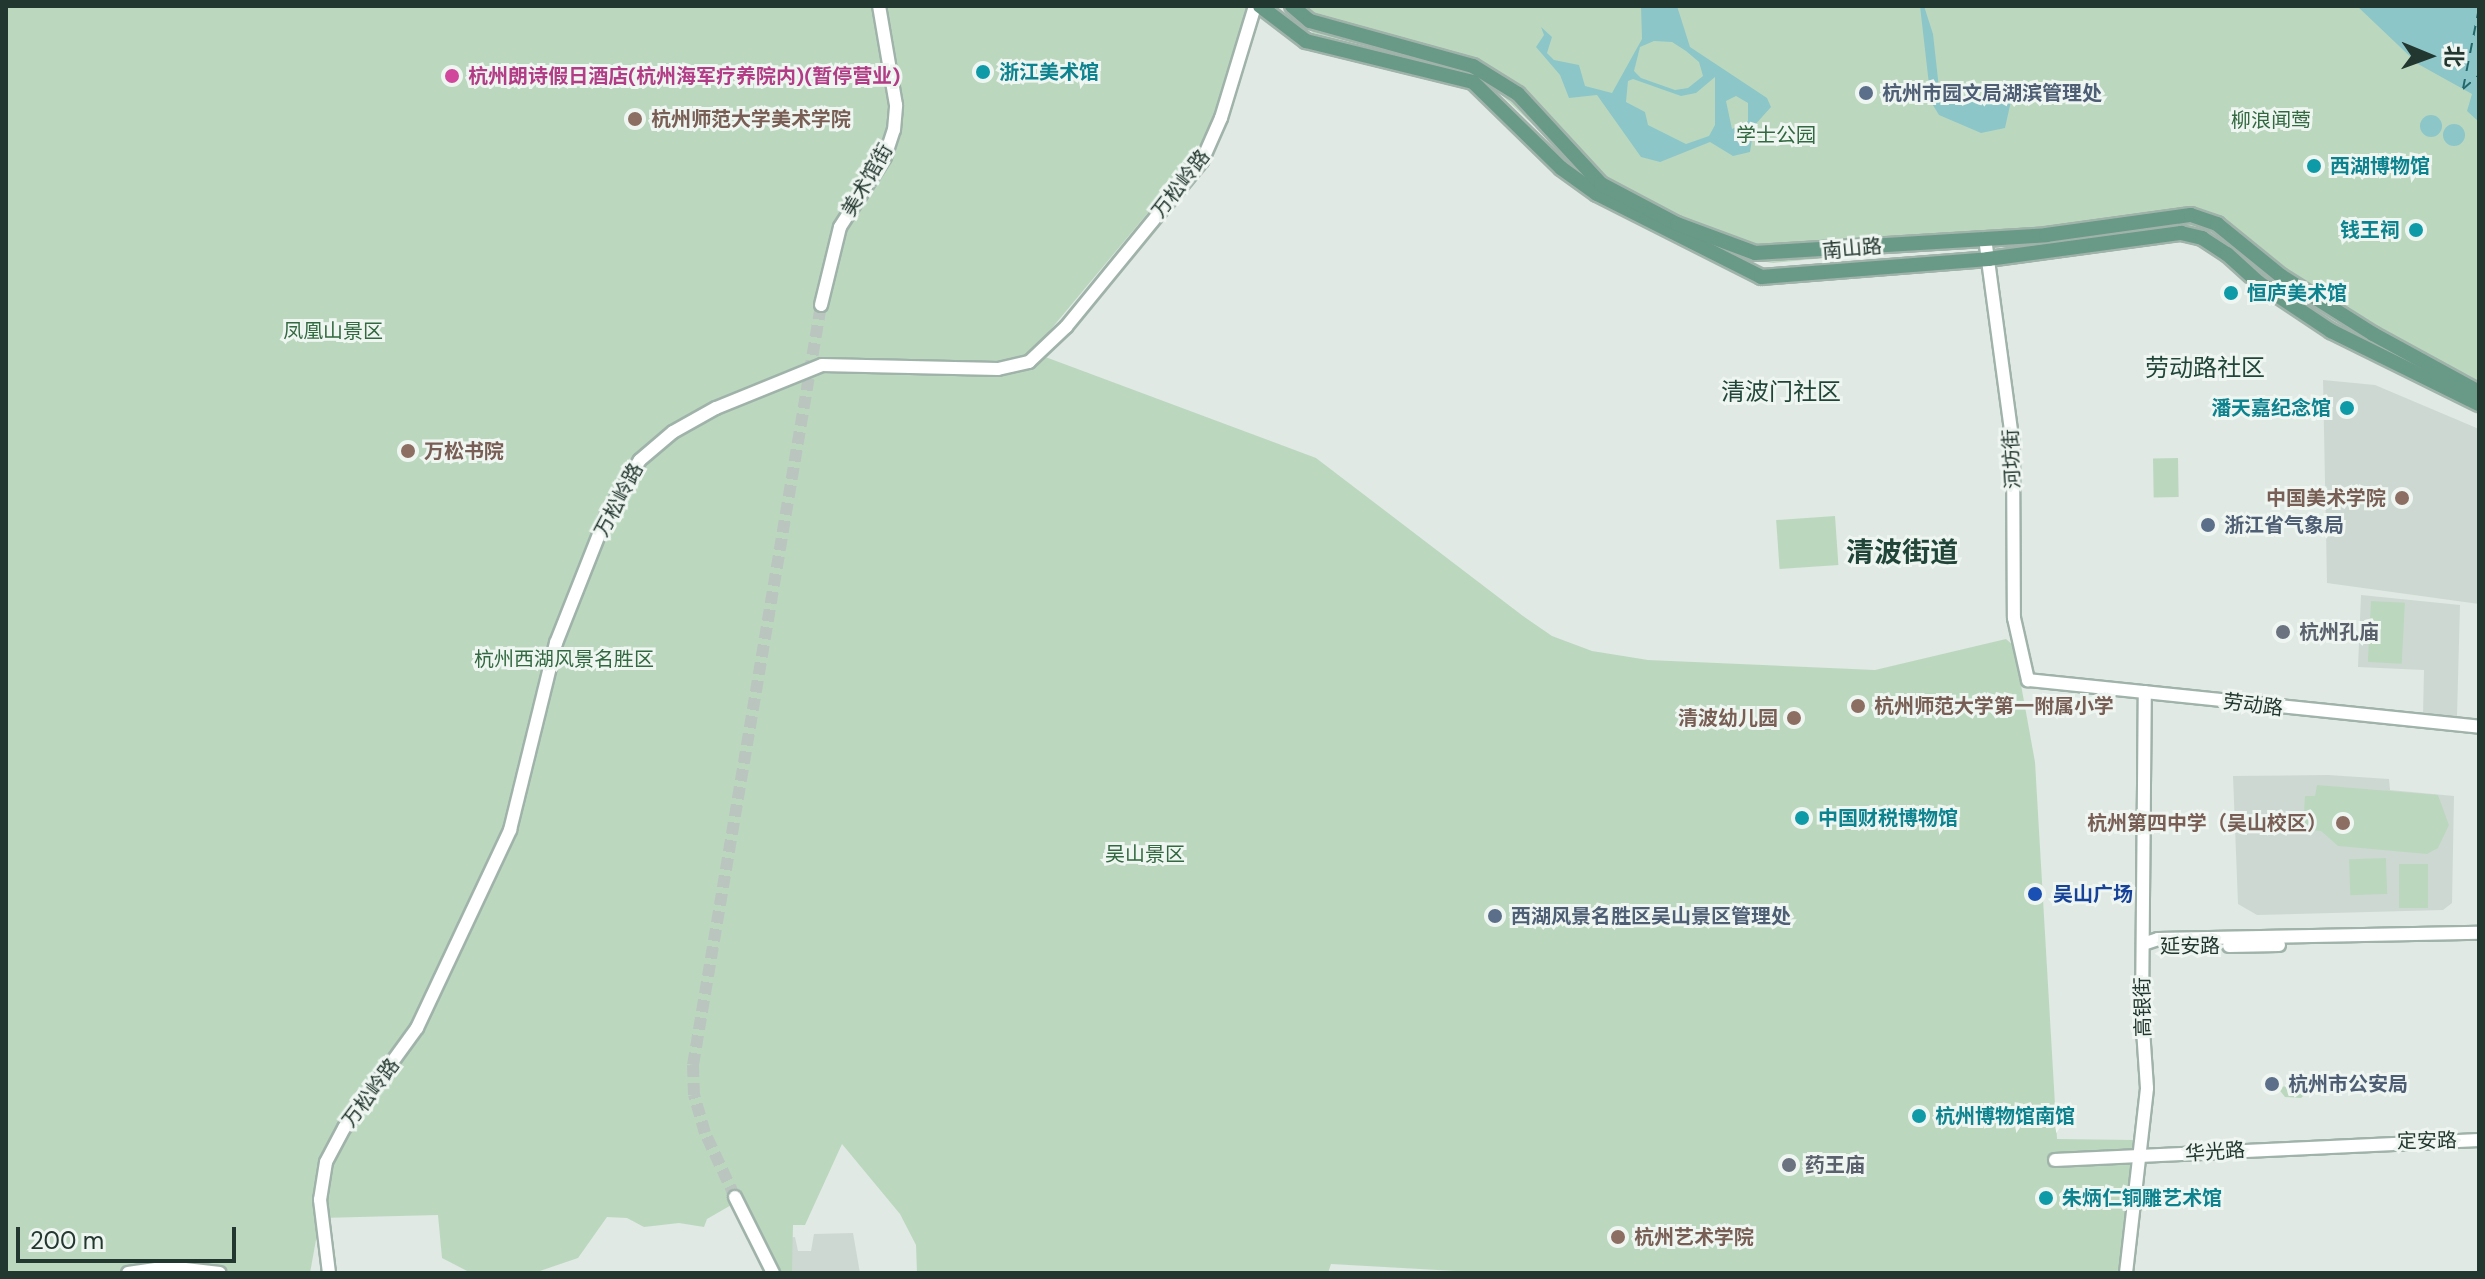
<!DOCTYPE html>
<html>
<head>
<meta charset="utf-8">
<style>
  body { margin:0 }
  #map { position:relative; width:2485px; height:1279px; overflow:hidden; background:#e0e9e4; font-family:"DM Sans","Noto Sans SC",sans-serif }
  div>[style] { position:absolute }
  .built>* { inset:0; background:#ced8d2 }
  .green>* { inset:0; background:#bbd8bf; transform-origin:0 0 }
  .water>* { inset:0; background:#8dc6c8 }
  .round { border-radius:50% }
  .ferry>* { height:2px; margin-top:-1px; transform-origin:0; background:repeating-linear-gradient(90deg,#24686b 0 10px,transparent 0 18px) }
  .secondary-tunnel>* { height:12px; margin-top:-6px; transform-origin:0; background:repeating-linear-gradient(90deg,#bac5c0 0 12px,transparent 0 18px) }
  .roads { filter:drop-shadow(2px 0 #a0b3aa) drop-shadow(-2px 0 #a0b3aa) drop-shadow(0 2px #a0b3aa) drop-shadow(0 -2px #a0b3aa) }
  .secondary>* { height:12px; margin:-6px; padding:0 6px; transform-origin:6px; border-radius:6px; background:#fff }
  .primary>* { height:14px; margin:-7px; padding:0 7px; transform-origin:7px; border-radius:7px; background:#699987 }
  .dots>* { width:22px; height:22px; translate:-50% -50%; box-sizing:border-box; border:4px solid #eff6f2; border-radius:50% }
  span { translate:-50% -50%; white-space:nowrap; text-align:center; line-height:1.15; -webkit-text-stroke:6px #eff6f2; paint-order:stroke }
  .culture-label { font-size:20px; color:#0d838f; font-weight:700 }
  .left { translate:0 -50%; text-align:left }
  .right { translate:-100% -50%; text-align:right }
  .hotel-label { font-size:20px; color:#b23c85; font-weight:700 }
  .service-label { font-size:20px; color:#4e5e75; font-weight:700 }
  .education-label { font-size:20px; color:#785e54; font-weight:700 }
  .park-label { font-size:20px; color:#326940 }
  .street-label { font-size:20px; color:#22372f }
  .worship-label { font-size:20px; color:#5b616d; font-weight:700 }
  .transit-label { font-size:20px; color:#164399; font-weight:700 }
  .quarter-label { font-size:24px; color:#214639 }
  .district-label { font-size:28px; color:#214639; font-weight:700 }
  .frame { position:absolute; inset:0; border:8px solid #22372f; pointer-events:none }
  .north { position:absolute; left:2389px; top:16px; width:80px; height:80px; -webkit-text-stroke:6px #eff6f2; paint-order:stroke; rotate:91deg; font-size:22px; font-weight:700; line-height:32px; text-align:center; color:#22372f }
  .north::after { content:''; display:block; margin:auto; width:28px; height:36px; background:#22372f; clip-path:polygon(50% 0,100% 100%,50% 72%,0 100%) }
  .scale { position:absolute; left:16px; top:1227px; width:220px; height:36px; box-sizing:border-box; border:4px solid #22372f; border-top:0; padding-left:10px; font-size:24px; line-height:28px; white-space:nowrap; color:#22372f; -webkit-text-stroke:6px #eff6f2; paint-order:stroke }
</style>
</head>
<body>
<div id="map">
  <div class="built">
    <div style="clip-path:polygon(2323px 380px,2375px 385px,2479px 429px,2479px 604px,2327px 583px)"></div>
    <div style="clip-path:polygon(2361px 595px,2460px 605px,2457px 716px,2423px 715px,2424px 670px,2358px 667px)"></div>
    <div style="clip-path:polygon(2328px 775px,2389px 779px,2390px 790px,2454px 796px,2452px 903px,2443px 910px,2257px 915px,2238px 904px,2233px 776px)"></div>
    <div style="clip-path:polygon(853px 1233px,860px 1273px,786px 1273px,774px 1239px,795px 1237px,798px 1251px,811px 1251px,814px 1234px)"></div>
  </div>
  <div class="green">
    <div style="clip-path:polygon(6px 6px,1251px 6px,1221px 106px,1201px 149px,1032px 352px,1316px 458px,1523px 616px,1552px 636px,1592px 651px,1648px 660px,1875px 670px,2006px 639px,2014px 646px,2035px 762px,2057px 1139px,2135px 1140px,2132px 1273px,1491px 1273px,1331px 1264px,1328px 1273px,917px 1273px,916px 1245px,900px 1214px,842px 1144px,805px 1225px,793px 1225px,792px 1273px,778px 1273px,733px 1204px,707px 1219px,704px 1227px,679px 1223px,644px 1227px,627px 1218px,607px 1217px,578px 1258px,534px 1273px,471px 1273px,442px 1258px,438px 1215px,320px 1218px,310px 1273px,6px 1273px)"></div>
    <div style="clip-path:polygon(1287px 6px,2479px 6px,2479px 398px,2388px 354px,2285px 291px,2236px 245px,2204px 230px,2164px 225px,1773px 263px,1734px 257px,1606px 194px,1488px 82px,1467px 71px,1313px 33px)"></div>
    <div style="left:2178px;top:458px;width:39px;height:25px;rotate:89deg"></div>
    <div style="left:1835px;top:516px;width:49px;height:59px;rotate:86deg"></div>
    <div style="left:2371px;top:601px;width:34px;height:61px;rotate:3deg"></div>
    <div style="clip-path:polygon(2317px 785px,2438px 795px,2449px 825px,2438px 848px,2427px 854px,2338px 846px,2321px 831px,2303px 830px,2305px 796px,2315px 796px)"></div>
    <div style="left:2386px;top:858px;width:36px;height:37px;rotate:88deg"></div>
    <div style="left:2399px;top:864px;width:29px;height:44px"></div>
    <div style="clip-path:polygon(2317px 1084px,2301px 1098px,2285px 1097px,2277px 1087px)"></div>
  </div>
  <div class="water">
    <div style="clip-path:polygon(evenodd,1518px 6px,1552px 37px,1547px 53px,1554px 60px,1579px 65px,1585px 86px,1612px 93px,1642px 39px,1641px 6px,1677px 6px,1690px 47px,1767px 98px,1771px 107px,1754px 126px,1750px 152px,1733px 156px,1710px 142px,1660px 162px,1641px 157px,1597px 95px,1569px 98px,1560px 75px,1536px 47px,1544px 35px,1541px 27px,1518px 6px,1654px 41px,1672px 42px,1686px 51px,1699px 62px,1703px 76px,1688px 88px,1675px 90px,1641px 78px,1634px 71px,1640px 47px,1654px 41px,1518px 6px,1715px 77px,1715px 125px,1709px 136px,1686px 144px,1648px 125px,1645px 112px,1626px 102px,1628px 81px,1633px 79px,1681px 96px,1696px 93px,1715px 77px,1518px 6px,1736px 96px,1748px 103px,1748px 121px,1732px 129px,1726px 101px,1736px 96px)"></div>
    <div style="clip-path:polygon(1920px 6px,1924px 6px,1933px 34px,1939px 88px,1954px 104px,2006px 97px,2011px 101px,2005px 128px,1981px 133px,1939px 115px,1931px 102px)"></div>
    <div style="clip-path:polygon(2357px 6px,2479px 6px,2479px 122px,2467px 111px,2472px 94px,2418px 64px)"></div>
    <div class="round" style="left:2420px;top:115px;width:22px;height:22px"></div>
    <div class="round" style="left:2443px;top:124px;width:22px;height:22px"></div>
  </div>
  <div class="ferry">
    <div style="left:2479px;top:8px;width:83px;rotate:101.2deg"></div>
    <div style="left:2463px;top:89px;width:21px;rotate:-41deg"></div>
  </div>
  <div class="secondary-tunnel">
    <div style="left:735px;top:1197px;width:71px;rotate:-115.1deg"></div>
    <div style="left:705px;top:1133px;width:40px;rotate:-106deg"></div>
    <div style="left:694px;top:1095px;width:30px;rotate:-92deg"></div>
    <div style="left:693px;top:1065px;width:771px;rotate:-80.44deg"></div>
  </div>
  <div class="roads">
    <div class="secondary">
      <div style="left:1985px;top:238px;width:208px;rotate:82.3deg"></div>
      <div style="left:2013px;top:444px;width:174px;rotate:89.7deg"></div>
      <div style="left:2014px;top:618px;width:64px;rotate:77.3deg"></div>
      <div style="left:2028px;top:680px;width:453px;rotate:5.9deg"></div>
      <div style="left:821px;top:305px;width:80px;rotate:-76.3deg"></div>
      <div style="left:840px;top:227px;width:83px;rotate:-57.3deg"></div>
      <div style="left:885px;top:157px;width:28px;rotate:-72deg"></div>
      <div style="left:894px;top:130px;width:25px;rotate:-85deg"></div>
      <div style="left:896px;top:105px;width:100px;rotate:-99.7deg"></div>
      <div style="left:2143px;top:944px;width:16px;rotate:-18deg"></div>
      <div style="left:2158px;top:939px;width:321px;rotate:-1.1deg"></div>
      <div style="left:2229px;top:946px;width:50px;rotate:-1.1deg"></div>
      <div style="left:2055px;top:1160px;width:424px;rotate:-2.7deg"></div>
      <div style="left:735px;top:1197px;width:85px;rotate:63.4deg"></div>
      <div style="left:128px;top:1273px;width:40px;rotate:-8.5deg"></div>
      <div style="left:168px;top:1267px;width:52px;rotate:6.6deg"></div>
      <div style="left:329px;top:1273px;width:74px;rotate:-97deg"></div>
      <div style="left:320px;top:1200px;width:38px;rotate:-81deg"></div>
      <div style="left:326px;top:1162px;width:40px;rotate:-62deg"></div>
      <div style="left:345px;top:1127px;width:122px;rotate:-54deg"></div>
      <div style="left:417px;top:1028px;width:219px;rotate:-64.8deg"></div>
      <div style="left:510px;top:830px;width:193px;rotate:-76.2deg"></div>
      <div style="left:556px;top:643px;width:139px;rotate:-68.4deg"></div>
      <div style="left:607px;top:514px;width:63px;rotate:-58.6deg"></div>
      <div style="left:640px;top:460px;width:43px;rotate:-40.3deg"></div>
      <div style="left:673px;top:432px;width:49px;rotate:-29.2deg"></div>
      <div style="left:716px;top:408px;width:114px;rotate:-22.1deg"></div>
      <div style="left:822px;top:365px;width:176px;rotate:1.3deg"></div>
      <div style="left:998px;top:369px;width:32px;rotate:-13deg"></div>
      <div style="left:1029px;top:362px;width:51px;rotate:-43.4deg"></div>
      <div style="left:1066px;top:327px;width:215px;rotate:-50.7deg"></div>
      <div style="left:1202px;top:161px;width:47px;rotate:-66.2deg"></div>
      <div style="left:1221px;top:118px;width:117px;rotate:-73.1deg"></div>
      <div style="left:2126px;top:1273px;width:186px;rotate:-83.5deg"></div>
      <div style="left:2147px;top:1088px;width:74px;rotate:-93.9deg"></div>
      <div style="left:2142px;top:1014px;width:322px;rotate:-89.5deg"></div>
    </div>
    <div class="primary">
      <div style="left:1260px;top:6px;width:58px;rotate:37.3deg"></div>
      <div style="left:1306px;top:41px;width:172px;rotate:13.8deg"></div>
      <div style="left:1473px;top:82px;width:123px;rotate:44.3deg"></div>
      <div style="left:1561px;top:168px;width:44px;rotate:35.8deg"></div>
      <div style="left:1597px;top:194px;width:184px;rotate:26.8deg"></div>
      <div style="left:1761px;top:277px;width:228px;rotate:-4.5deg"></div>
      <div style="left:1988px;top:259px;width:195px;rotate:-7.7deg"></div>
      <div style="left:2181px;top:233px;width:22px;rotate:13deg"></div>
      <div style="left:2202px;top:238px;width:30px;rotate:33deg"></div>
      <div style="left:2227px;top:254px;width:43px;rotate:42.2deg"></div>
      <div style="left:2259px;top:283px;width:87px;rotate:33.7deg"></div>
      <div style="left:2331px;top:331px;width:165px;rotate:26.3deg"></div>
      <div style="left:1292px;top:6px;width:23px;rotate:40deg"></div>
      <div style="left:1310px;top:21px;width:169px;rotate:15.4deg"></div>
      <div style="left:1473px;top:66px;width:53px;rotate:31.9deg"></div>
      <div style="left:1518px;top:94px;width:122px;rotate:47.3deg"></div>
      <div style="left:1601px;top:184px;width:86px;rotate:27.8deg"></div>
      <div style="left:1677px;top:224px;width:83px;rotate:20.4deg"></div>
      <div style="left:1755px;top:253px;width:292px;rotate:-3.5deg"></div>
      <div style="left:2046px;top:235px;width:146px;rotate:-7.9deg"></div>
      <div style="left:2191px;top:215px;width:28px;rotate:19deg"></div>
      <div style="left:2217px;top:224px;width:82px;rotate:39.1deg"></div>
      <div style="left:2281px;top:276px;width:109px;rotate:32.2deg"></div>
      <div style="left:2373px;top:334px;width:121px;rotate:28.7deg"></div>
    </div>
  </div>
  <div class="dots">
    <div style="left:983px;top:72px;background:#0f9aa8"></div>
    <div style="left:452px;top:76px;background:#d1479c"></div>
    <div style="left:1866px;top:93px;background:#5c6f8a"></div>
    <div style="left:635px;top:119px;background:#8d6e63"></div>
    <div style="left:2314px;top:166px;background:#0f9aa8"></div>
    <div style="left:2416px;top:230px;background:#0f9aa8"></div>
    <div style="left:2231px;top:293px;background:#0f9aa8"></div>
    <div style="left:2347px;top:408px;background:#0f9aa8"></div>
    <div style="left:408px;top:451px;background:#8d6e63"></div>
    <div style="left:2402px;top:498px;background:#8d6e63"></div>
    <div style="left:2208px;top:525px;background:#5c6f8a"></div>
    <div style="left:2283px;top:632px;background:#6b7280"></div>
    <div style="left:1858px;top:706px;background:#8d6e63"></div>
    <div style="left:1794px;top:718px;background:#8d6e63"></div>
    <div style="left:1802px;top:818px;background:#0f9aa8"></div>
    <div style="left:2343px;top:823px;background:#8d6e63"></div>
    <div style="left:2035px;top:894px;background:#1a4fb4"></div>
    <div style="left:1495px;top:916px;background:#5c6f8a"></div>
    <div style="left:2272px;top:1084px;background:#5c6f8a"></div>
    <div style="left:1919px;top:1116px;background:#0f9aa8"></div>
    <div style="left:1789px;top:1165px;background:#6b7280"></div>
    <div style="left:2046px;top:1198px;background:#0f9aa8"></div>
    <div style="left:1618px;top:1237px;background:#8d6e63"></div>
  </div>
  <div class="culture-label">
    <span class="left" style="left:999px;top:72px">浙江美术馆</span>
    <span class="left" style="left:2330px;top:166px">西湖博物馆</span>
    <span class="right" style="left:2400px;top:230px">钱王祠</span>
    <span class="left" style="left:2247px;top:293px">恒庐美术馆</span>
    <span class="right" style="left:2331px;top:408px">潘天嘉纪念馆</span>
    <span class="left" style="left:1818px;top:818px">中国财税博物馆</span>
    <span class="left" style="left:1935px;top:1116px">杭州博物馆南馆</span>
    <span class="left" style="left:2062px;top:1198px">朱炳仁铜雕艺术馆</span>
  </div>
  <div class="hotel-label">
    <span class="left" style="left:468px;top:76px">杭州朗诗假日酒店(杭州海军疗养院内)(暂停营业)</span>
  </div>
  <div class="service-label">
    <span class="left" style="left:1882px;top:93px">杭州市园文局湖滨管理处</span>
    <span class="left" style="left:2224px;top:525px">浙江省气象局</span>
    <span class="left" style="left:1511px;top:916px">西湖风景名胜区吴山景区管理处</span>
    <span class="left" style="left:2288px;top:1084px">杭州市公安局</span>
  </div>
  <div class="education-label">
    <span class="left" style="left:651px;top:119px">杭州师范大学美术学院</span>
    <span class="left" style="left:424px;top:451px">万松书院</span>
    <span class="right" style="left:2386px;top:498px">中国美术学院</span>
    <span class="left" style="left:1874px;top:706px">杭州师范大学第一附属小学</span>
    <span class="right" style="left:1778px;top:718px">清波幼儿园</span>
    <span class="right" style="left:2327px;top:823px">杭州第四中学（吴山校区）</span>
    <span class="left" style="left:1634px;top:1237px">杭州艺术学院</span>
  </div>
  <div class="park-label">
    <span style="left:2271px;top:120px">柳浪闻莺</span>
    <span style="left:1776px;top:135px">学士公园</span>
    <span style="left:333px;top:331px">凤凰山景区</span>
    <span style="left:564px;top:659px">杭州西湖风景名胜区</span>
    <span style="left:1145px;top:854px">吴山景区</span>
  </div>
  <div class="street-label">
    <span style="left:867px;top:180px;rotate:-60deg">美术馆街</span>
    <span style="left:1181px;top:184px;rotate:-52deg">万松岭路</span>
    <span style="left:1852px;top:249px;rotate:-5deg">南山路</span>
    <span style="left:2012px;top:459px;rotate:-93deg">河坊街</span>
    <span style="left:619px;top:500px;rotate:-62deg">万松岭路</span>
    <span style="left:2253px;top:705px;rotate:7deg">劳动路</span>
    <span style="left:2190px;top:946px">延安路</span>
    <span style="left:2143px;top:1007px;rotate:-91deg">高银街</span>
    <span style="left:371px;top:1093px;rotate:-53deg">万松岭路</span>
    <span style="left:2427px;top:1141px;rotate:-1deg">定安路</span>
    <span style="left:2215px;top:1152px;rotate:-4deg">华光路</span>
  </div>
  <div class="worship-label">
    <span class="left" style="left:2299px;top:632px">杭州孔庙</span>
    <span class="left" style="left:1805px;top:1165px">药王庙</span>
  </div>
  <div class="transit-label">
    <span class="left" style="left:2053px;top:894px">吴山广场</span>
  </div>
  <div class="quarter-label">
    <span style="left:2205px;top:368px">劳动路社区</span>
    <span style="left:1781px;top:392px">清波门社区</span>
  </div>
  <div class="district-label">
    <span style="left:1902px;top:553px">清波街道</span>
  </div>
  <div class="frame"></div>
  <div class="north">北</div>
  <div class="scale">200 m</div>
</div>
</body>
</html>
